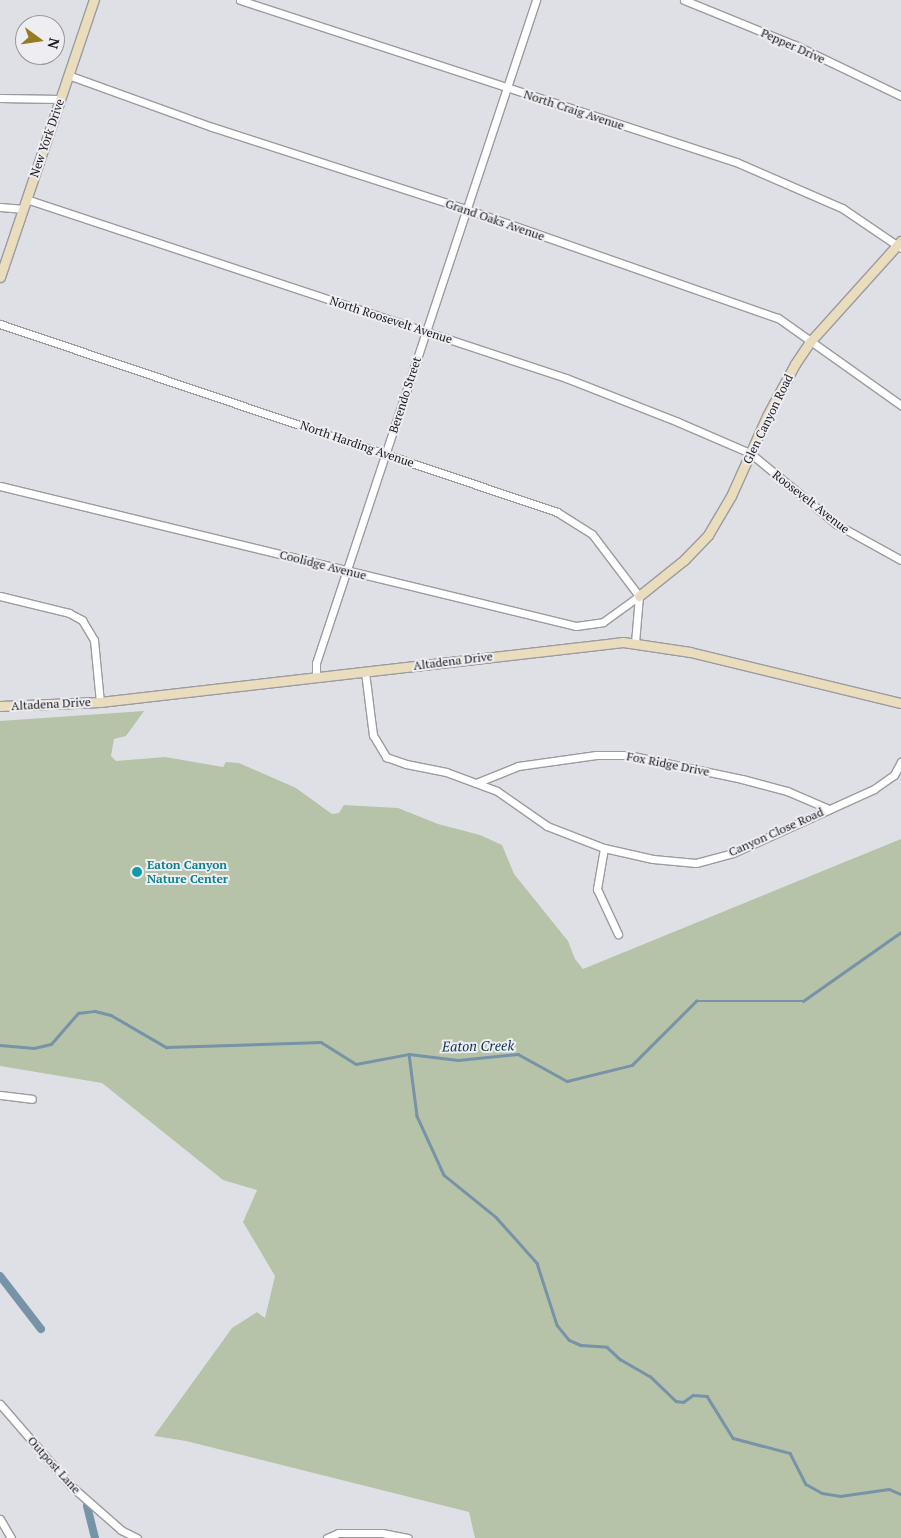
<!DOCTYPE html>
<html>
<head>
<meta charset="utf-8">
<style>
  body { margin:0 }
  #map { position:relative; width:901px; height:1538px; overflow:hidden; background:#dfe0e5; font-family:"PT Serif",serif }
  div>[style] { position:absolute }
  .green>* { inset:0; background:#b7c3a9 }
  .stream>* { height:2.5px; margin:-1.25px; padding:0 1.25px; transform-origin:1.25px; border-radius:1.25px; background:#7693a7 }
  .canal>* { height:8px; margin:-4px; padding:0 4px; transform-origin:4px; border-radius:4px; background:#7693a7 }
  .roads { filter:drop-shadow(1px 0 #9b9ba0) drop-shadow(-1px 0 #9b9ba0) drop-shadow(0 1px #9b9ba0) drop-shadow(0 -1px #9b9ba0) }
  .street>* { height:7px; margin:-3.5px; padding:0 3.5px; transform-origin:3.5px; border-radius:3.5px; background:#fff }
  .secondary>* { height:9px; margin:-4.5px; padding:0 4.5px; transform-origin:4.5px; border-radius:4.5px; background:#eaddbd }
  .dots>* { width:14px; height:14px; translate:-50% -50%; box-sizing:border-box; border:2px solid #ededf2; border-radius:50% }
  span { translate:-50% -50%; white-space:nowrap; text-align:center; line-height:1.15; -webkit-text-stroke:4px #ededf2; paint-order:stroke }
  .street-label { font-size:12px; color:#1a1a1c }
  .culture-label { font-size:12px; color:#0d838f; font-weight:700 }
  .left { translate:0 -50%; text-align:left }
  .water-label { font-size:14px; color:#0c354c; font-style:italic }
  .north { position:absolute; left:15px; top:15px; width:50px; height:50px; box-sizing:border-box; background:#ededf2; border:1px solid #99999c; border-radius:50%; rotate:104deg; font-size:14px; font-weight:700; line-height:20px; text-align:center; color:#1a1a1c }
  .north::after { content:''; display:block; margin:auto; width:18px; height:22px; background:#977a23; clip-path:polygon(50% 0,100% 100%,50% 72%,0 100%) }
</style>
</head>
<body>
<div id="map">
  <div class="green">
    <div style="clip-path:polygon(144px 711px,126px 736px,114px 739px,111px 756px,116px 761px,165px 757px,223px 767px,226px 762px,239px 763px,296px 788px,332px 814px,339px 813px,344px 805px,398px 808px,438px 824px,480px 835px,502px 845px,514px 874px,568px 941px,575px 959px,583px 969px,901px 839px,901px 1538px,475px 1538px,469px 1512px,186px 1441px,154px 1436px,232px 1328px,257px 1312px,265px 1318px,275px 1276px,243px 1222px,257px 1190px,223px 1180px,102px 1083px,0 1066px,0 721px)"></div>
  </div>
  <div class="stream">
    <div style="left:0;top:1045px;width:34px;rotate:5deg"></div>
    <div style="left:34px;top:1048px;width:17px;rotate:-13deg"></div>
    <div style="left:51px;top:1044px;width:41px;rotate:-48.9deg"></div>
    <div style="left:78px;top:1013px;width:17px;rotate:-7deg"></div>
    <div style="left:95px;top:1011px;width:16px;rotate:14deg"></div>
    <div style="left:111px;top:1015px;width:64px;rotate:30.2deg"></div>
    <div style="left:166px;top:1047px;width:155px;rotate:-1.8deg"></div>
    <div style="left:321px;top:1042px;width:41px;rotate:32.2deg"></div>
    <div style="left:356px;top:1064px;width:54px;rotate:-10.7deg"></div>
    <div style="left:409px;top:1054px;width:49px;rotate:7deg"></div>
    <div style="left:458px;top:1060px;width:60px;rotate:-5.7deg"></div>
    <div style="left:518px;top:1054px;width:56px;rotate:28.9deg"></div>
    <div style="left:567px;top:1081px;width:67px;rotate:-13.8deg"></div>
    <div style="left:632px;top:1065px;width:91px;rotate:-45deg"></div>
    <div style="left:696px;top:1001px;width:107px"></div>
    <div style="left:803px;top:1001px;width:120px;rotate:-35.1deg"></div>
    <div style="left:409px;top:1054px;width:63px;rotate:82.6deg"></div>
    <div style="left:417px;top:1116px;width:65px;rotate:65.4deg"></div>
    <div style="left:444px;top:1175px;width:67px;rotate:38.9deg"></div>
    <div style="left:496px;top:1217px;width:62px;rotate:48.3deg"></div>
    <div style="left:537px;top:1263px;width:65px;rotate:72.1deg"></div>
    <div style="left:557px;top:1325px;width:19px;rotate:51deg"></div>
    <div style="left:569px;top:1340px;width:13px;rotate:23deg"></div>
    <div style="left:581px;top:1345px;width:26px;rotate:4deg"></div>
    <div style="left:607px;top:1347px;width:18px;rotate:43deg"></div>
    <div style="left:620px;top:1359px;width:34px;rotate:30deg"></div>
    <div style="left:650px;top:1376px;width:36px;rotate:44deg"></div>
    <div style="left:676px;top:1401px;width:7px;rotate:8deg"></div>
    <div style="left:683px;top:1402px;width:12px;rotate:-35deg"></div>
    <div style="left:693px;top:1395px;width:14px;rotate:4deg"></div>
    <div style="left:707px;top:1396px;width:49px;rotate:58.2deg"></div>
    <div style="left:733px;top:1438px;width:59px;rotate:14.7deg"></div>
    <div style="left:790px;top:1453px;width:35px;rotate:63deg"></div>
    <div style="left:806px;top:1484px;width:18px;rotate:29deg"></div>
    <div style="left:822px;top:1493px;width:18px;rotate:9deg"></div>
    <div style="left:840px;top:1496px;width:49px;rotate:-8.1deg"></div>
    <div style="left:889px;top:1489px;width:13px;rotate:23deg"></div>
  </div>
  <div class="canal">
    <div style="left:0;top:1276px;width:67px;rotate:52.3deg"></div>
    <div style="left:87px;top:1506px;width:33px;rotate:76deg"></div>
  </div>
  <div class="roads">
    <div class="street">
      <div style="left:240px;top:0;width:522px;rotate:18.09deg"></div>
      <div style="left:736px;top:162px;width:116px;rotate:23.5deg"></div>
      <div style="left:842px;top:208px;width:71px;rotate:34.1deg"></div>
      <div style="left:684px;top:0;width:120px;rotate:22.1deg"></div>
      <div style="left:795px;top:45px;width:118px;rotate:25.7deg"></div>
      <div style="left:68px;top:75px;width:153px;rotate:19.9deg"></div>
      <div style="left:212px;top:127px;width:273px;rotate:17.9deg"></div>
      <div style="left:472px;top:211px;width:324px;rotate:19.3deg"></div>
      <div style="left:778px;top:318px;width:151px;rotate:35.3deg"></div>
      <div style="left:0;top:98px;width:60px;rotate:1deg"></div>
      <div style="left:26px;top:199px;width:569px;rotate:18.34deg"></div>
      <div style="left:566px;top:378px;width:120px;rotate:21.4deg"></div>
      <div style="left:678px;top:422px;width:78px;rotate:23.3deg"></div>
      <div style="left:750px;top:453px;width:112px;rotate:39.5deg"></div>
      <div style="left:836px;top:524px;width:74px;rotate:29deg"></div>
      <div style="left:0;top:207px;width:21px;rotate:5deg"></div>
      <div style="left:0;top:324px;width:588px;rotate:18.65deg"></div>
      <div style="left:557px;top:512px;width:41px;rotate:32.2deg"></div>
      <div style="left:592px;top:534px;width:78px;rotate:52.8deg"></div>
      <div style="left:639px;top:596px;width:47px;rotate:94.9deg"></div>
      <div style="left:0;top:486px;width:593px;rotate:13.66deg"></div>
      <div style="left:576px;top:626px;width:27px;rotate:-8deg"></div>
      <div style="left:603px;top:622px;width:44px;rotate:-35.8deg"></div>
      <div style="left:0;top:596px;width:71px;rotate:13.8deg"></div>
      <div style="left:69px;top:613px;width:15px;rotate:28deg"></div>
      <div style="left:82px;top:620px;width:23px;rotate:59deg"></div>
      <div style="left:94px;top:640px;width:62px;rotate:84.5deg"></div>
      <div style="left:365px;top:672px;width:64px;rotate:82.8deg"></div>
      <div style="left:373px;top:735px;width:26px;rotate:59deg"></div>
      <div style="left:386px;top:757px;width:21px;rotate:19deg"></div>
      <div style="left:406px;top:764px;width:41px;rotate:11.3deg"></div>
      <div style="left:446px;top:772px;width:54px;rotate:20.4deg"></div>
      <div style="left:497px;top:791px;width:61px;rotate:35deg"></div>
      <div style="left:547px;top:826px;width:61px;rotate:21.1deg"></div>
      <div style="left:604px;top:848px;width:50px;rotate:12.7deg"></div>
      <div style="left:653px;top:859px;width:43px;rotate:5.3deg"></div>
      <div style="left:696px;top:863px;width:38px;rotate:-15deg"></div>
      <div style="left:733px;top:853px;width:155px;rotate:-24.4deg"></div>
      <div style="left:874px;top:789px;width:24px;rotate:-35deg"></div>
      <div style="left:894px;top:775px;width:15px;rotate:-62deg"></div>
      <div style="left:316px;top:677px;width:14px;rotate:-90deg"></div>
      <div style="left:316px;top:663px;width:699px;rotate:-71.64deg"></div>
      <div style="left:476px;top:783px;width:45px;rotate:-22deg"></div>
      <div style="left:518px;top:766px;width:79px;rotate:-8deg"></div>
      <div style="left:596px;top:755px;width:32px"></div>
      <div style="left:628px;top:755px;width:116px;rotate:11.9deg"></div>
      <div style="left:742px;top:779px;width:47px;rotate:14.9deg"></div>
      <div style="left:787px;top:791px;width:46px;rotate:23.2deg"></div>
      <div style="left:604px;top:848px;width:42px;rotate:99.7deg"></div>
      <div style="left:597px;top:889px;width:50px;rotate:65deg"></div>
      <div style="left:0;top:1095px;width:32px;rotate:7deg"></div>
      <div style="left:0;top:1404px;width:108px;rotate:49.1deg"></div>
      <div style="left:71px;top:1486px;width:67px;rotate:41.3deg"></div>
      <div style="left:121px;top:1530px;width:18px;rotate:27deg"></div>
      <div style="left:0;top:1519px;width:22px;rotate:60deg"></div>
      <div style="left:327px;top:1538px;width:12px;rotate:-24deg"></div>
      <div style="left:338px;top:1533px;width:44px"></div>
      <div style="left:382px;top:1533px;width:26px;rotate:11deg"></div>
    </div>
    <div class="secondary">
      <div style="left:0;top:277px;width:293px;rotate:-71.3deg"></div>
      <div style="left:639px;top:596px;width:58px;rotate:-38.7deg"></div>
      <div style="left:684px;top:560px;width:35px;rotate:-46deg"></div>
      <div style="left:708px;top:535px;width:45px;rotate:-59.5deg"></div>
      <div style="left:731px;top:496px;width:88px;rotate:-65.8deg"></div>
      <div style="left:767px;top:416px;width:59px;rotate:-61.7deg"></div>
      <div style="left:795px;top:364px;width:27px;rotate:-56deg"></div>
      <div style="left:810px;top:342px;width:136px;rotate:-48deg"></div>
      <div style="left:0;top:706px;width:100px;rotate:-2.3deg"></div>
      <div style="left:100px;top:702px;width:526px;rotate:-6.54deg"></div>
      <div style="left:623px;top:642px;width:68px;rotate:8.5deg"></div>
      <div style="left:690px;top:652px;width:217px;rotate:13.6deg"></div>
    </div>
  </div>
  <div class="dots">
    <div style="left:137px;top:872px;background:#0f9aa8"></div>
  </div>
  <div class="street-label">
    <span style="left:793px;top:46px;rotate:24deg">Pepper Drive</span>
    <span style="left:574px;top:110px;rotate:18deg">North Craig Avenue</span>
    <span style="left:47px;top:138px;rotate:-71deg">New York Drive</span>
    <span style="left:495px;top:220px;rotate:19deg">Grand Oaks Avenue</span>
    <span style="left:391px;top:320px;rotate:18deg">North Roosevelt Avenue</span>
    <span style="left:405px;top:395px;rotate:-72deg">Berendo Street</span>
    <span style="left:768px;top:419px;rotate:-64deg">Glen Canyon Road</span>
    <span style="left:357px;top:444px;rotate:19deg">North Harding Avenue</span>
    <span style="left:811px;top:502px;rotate:38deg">Roosevelt Avenue</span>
    <span style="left:323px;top:565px;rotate:14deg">Coolidge Avenue</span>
    <span style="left:453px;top:661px;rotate:-7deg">Altadena Drive</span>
    <span style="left:51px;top:704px;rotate:-3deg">Altadena Drive</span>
    <span style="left:668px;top:764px;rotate:11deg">Fox Ridge Drive</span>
    <span style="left:776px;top:832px;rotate:-24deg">Canyon Close Road</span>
    <span style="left:54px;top:1465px;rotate:48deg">Outpost Lane</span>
  </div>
  <div class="culture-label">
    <span class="left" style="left:147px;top:872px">Eaton Canyon<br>Nature Center</span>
  </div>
  <div class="water-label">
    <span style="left:478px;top:1046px;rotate:-1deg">Eaton Creek</span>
  </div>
  <div class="north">N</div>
</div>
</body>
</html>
